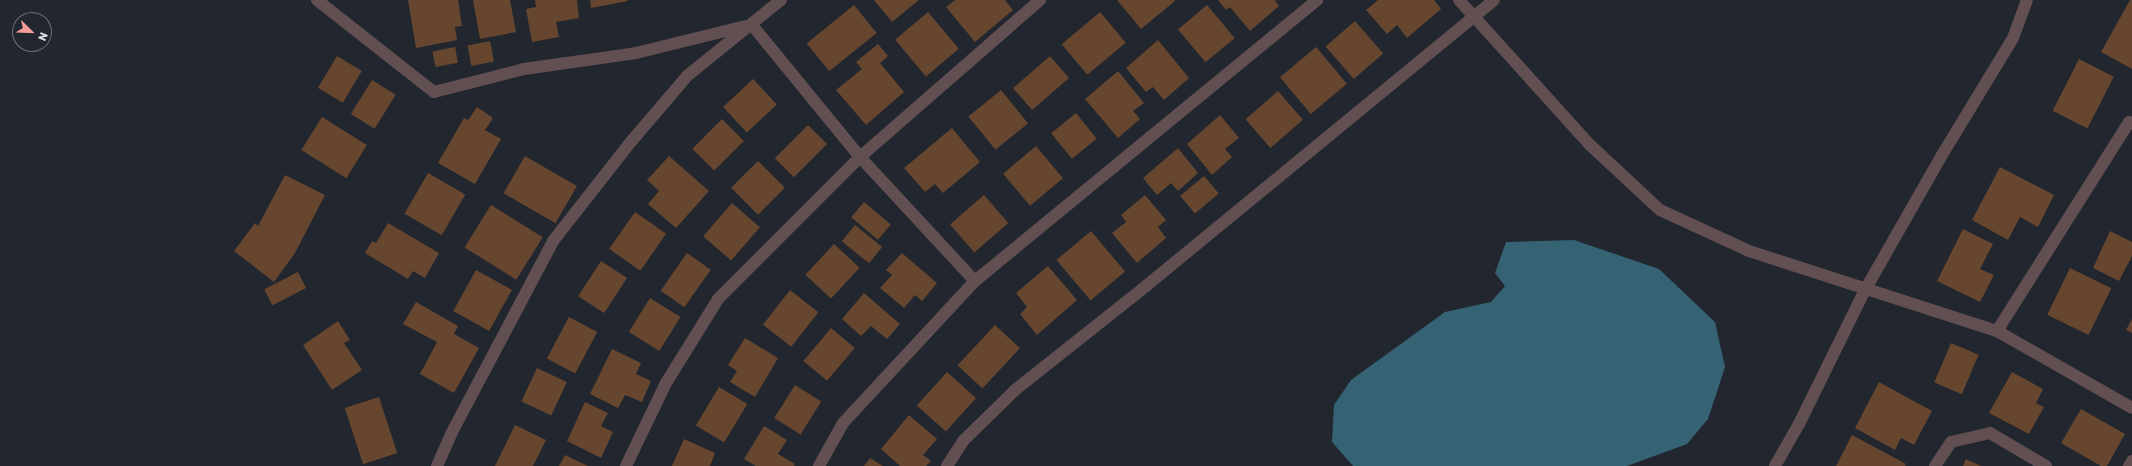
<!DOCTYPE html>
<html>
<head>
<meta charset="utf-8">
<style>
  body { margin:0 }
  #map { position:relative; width:2132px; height:466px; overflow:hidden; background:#22262e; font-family:Rubik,sans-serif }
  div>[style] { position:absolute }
  .water>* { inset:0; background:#366374 }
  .building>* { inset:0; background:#66462f; transform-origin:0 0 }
  .minor>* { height:12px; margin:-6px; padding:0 6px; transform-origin:6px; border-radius:6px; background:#624f52 }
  span { translate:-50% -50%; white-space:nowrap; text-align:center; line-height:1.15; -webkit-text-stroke:4px #22262e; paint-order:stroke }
  .north { position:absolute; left:12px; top:12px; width:40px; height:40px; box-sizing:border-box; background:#22262e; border:1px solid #6c7077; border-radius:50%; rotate:113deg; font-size:11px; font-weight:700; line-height:16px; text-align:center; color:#dbdee4 }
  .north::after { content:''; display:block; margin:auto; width:14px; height:18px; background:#f59b98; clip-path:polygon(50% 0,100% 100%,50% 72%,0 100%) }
</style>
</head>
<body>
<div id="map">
  <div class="water">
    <div style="clip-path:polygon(1574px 240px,1659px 269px,1715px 322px,1725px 367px,1708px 419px,1687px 444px,1627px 466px,1353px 466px,1332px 442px,1334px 405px,1351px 380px,1445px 312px,1491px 302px,1505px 286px,1495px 273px,1506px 242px)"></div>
  </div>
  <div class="building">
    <div style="clip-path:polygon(408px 0,458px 0,462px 26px,455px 27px,457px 40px,416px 48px)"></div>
    <div style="clip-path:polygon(473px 0,510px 0,516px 32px,480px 39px)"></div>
    <div style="clip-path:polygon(535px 0,577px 0,579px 18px,556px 22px,559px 37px,532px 42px,526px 9px,536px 7px)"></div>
    <div style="clip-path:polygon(590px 0,627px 0,628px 1px,591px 8px)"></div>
    <div style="clip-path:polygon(874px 0,919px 0,892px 22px)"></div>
    <div style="clip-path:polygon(955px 0,1005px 0,1013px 10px,975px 42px,946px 7px)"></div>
    <div style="clip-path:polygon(1117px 0,1174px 0,1175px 1px,1141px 29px)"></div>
    <div style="clip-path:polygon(1218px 0,1275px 0,1279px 6px,1250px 31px,1230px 7px,1226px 10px)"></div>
    <div style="clip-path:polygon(1378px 0,1434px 0,1441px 9px,1407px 38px,1397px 25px,1387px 34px,1366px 10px)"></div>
    <div style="clip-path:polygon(2130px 0,2132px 0,2132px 69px,2101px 52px)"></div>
    <div style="left:854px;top:5px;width:36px;height:61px;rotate:51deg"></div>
    <div style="left:1207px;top:5px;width:43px;height:38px;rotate:50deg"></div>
    <div style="left:928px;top:12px;width:48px;height:43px;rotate:50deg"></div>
    <div style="left:1100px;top:12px;width:40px;height:50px;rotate:50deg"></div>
    <div style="left:1355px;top:21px;width:43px;height:39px;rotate:49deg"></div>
    <div style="clip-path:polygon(1158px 40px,1189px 78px,1164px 100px,1153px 87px,1146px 92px,1126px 68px)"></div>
    <div style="left:490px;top:41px;width:21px;height:23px;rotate:79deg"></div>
    <div style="clip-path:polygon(878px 44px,888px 56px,880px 63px,904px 92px,866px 125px,836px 90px,862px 69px,856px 62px)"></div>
    <div style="left:455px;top:47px;width:16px;height:23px;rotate:79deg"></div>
    <div style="left:1316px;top:47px;width:48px;height:47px;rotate:50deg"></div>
    <div style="left:337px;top:56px;width:29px;height:37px;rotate:31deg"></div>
    <div style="left:1050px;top:56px;width:29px;height:49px;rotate:49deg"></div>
    <div style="left:2079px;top:59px;width:39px;height:58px;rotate:27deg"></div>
    <div style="clip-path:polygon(1118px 71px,1144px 103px,1133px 111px,1140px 119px,1118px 138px,1085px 99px)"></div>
    <div style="left:753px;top:79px;width:35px;height:41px;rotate:47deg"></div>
    <div style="left:372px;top:80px;width:28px;height:40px;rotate:32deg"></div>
    <div style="left:1001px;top:90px;width:43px;height:42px;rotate:51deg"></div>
    <div style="left:1278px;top:91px;width:38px;height:43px;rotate:49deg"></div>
    <div style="clip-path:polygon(477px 107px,493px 118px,485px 130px,501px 139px,475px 184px,438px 163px,464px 118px,468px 120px)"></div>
    <div style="left:1076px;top:113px;width:33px;height:32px;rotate:51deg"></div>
    <div style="clip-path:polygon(1220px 115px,1239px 138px,1225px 149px,1232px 157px,1212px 175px,1187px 144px)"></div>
    <div style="left:322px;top:117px;width:53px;height:39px;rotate:32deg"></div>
    <div style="left:722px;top:119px;width:31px;height:42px;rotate:45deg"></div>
    <div style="left:808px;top:125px;width:27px;height:47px;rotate:45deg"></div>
    <div style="clip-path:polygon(952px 128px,980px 162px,943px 193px,935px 184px,925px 192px,904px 168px)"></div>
    <div style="left:1036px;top:146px;width:42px;height:43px;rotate:50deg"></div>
    <div style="clip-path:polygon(1178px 148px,1198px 173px,1178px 191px,1171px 183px,1157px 195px,1143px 178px)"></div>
    <div style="left:525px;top:156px;width:60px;height:43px;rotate:30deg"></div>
    <div style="clip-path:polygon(669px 156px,709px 191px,676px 228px,648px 204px,659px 191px,647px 180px)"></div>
    <div style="left:758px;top:161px;width:38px;height:38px;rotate:45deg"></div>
    <div style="clip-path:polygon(2000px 167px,2054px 195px,2038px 227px,2020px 217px,2008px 240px,1972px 220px)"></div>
    <div style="left:428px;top:173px;width:43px;height:47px;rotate:30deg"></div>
    <div style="clip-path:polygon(285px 175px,325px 195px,295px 253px,274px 282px,234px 251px,255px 223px,258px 226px)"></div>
    <div style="left:1204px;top:176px;width:23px;height:31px;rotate:50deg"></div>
    <div style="left:984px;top:195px;width:37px;height:45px;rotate:49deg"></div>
    <div style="clip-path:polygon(1145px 195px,1166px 220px,1158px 227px,1166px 238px,1137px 263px,1112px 233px,1126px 222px,1121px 215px)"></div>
    <div style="left:864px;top:202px;width:35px;height:20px;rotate:40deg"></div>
    <div style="left:732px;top:203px;width:37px;height:44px;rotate:41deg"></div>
    <div style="left:491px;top:205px;width:61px;height:50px;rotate:32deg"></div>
    <div style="left:635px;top:212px;width:38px;height:45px;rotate:35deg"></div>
    <div style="clip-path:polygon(388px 223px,439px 253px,425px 278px,413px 271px,408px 279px,365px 253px,372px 241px,376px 243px)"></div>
    <div style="left:855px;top:225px;width:35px;height:21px;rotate:39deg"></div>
    <div style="clip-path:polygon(1963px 229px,1993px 244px,1980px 269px,1994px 275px,1980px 302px,1937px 281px)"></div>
    <div style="left:1091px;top:231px;width:53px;height:45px;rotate:50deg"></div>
    <div style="clip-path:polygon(2110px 231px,2132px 242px,2132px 256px,2119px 281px,2093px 268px)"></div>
    <div style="left:834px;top:244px;width:35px;height:42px;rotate:43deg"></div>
    <div style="left:687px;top:253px;width:29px;height:46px;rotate:35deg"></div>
    <div style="clip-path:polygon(902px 253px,937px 283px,922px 301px,915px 295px,904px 308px,880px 288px,892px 275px,886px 270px)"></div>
    <div style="left:601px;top:261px;width:31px;height:42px;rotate:33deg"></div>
    <div style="clip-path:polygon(1048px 266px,1077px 300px,1037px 335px,1020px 314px,1027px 307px,1016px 293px)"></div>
    <div style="left:2070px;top:268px;width:46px;height:52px;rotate:26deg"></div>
    <div style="left:476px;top:270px;width:41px;height:47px;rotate:29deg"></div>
    <div style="left:298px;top:272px;width:18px;height:38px;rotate:63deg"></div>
    <div style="left:790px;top:290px;width:36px;height:44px;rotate:38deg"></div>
    <div style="clip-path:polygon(864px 293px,900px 324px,887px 339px,871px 326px,861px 336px,842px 319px)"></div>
    <div style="left:650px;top:298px;width:36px;height:40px;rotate:32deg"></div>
    <div style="clip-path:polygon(416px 302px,458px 326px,454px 334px,479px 348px,454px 393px,420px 374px,437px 342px,403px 324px)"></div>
    <div style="left:569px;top:317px;width:32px;height:47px;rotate:28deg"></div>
    <div style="clip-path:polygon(2132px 319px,2132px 333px,2126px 330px)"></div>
    <div style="clip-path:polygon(338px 321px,350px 340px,344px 343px,362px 370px,332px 390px,303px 345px)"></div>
    <div style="left:995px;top:325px;width:34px;height:55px;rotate:43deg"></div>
    <div style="left:831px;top:328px;width:31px;height:43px;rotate:40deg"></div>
    <div style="clip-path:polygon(745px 338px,778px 358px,755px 397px,730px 382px,737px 371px,728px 365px)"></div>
    <div style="left:1951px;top:343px;width:30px;height:43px;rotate:23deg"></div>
    <div style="clip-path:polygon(612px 349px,641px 363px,636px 374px,651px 381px,642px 402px,625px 395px,618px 408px,590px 394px)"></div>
    <div style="left:537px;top:368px;width:33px;height:37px;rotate:25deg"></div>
    <div style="left:947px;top:372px;width:39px;height:45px;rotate:42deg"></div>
    <div style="clip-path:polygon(2012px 372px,2043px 389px,2036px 403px,2044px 407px,2029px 434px,1989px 413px)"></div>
    <div style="clip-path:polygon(1879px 382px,1932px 411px,1914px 445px,1901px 438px,1895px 450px,1855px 428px)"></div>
    <div style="left:795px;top:385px;width:31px;height:39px;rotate:32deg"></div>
    <div style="left:719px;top:387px;width:33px;height:45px;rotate:31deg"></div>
    <div style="left:379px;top:397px;width:59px;height:36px;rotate:72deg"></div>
    <div style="clip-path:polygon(585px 402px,608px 413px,601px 426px,613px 432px,601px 458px,567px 441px)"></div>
    <div style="clip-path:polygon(2081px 409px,2125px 434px,2107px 466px,2101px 466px,2061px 443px)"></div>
    <div style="clip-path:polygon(909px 415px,937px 439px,923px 455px,931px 461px,926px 466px,900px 466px,881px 449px)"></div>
    <div style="clip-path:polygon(515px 425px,546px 440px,533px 466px,495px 466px)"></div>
    <div style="clip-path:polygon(764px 426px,787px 440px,778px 454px,795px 464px,794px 466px,756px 466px,744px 459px)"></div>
    <div style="clip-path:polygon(1852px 435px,1906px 464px,1905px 466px,1836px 466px)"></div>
    <div style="clip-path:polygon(684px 439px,715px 453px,710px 466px,672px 466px)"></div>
    <div style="clip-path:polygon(565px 455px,588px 466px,559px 466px)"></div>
    <div style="clip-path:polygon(870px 458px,883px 466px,864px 466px)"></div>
    <div style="clip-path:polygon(1966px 459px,1981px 466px,1963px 466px)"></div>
  </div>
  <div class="minor">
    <div style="left:317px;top:0;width:149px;rotate:38.2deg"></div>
    <div style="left:434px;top:92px;width:93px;rotate:-14.3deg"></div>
    <div style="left:524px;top:69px;width:113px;rotate:-8.1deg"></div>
    <div style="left:636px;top:53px;width:113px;rotate:-13.8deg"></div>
    <div style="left:1459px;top:0;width:194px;rotate:47.9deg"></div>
    <div style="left:1589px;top:144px;width:97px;rotate:42.9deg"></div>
    <div style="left:1660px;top:210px;width:98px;rotate:24.7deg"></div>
    <div style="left:1749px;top:251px;width:261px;rotate:17.9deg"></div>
    <div style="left:1997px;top:331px;width:155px;rotate:29.7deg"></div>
    <div style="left:752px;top:25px;width:171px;rotate:50.7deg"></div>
    <div style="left:860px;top:157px;width:169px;rotate:47.2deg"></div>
    <div style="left:1997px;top:331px;width:247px;rotate:-57.7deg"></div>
    <div style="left:2129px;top:122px;width:3px;rotate:18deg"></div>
    <div style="left:437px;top:466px;width:35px;rotate:-66deg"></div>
    <div style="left:451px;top:434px;width:218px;rotate:-62.1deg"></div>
    <div style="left:553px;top:241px;width:123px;rotate:-51.9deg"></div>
    <div style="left:629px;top:144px;width:89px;rotate:-49.5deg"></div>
    <div style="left:687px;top:76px;width:121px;rotate:-39deg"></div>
    <div style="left:626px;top:466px;width:92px;rotate:-64.3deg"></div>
    <div style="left:666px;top:383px;width:99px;rotate:-58.2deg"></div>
    <div style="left:718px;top:299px;width:201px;rotate:-45deg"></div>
    <div style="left:860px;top:157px;width:239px;rotate:-41.1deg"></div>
    <div style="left:819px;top:466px;width:49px;rotate:-60.8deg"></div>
    <div style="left:843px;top:423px;width:194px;rotate:-47.1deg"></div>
    <div style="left:975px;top:281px;width:443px;rotate:-39.4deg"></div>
    <div style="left:947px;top:466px;width:30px;rotate:-57deg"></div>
    <div style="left:963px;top:441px;width:73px;rotate:-44.4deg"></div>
    <div style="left:1015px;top:390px;width:167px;rotate:-38.4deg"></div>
    <div style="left:1146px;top:286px;width:450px;rotate:-39.4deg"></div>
    <div style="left:1775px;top:466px;width:48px;rotate:-60.3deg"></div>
    <div style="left:1799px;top:424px;width:149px;rotate:-63.8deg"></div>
    <div style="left:1865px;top:290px;width:155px;rotate:-60.3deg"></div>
    <div style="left:1942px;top:155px;width:137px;rotate:-58.7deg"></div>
    <div style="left:2013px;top:38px;width:40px;rotate:-69.8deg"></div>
    <div style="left:1935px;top:466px;width:29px;rotate:-56deg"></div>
    <div style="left:1951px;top:442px;width:40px;rotate:-13deg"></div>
    <div style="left:1990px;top:433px;width:65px;rotate:30.5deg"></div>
    <div style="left:2129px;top:466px;width:6px;rotate:-59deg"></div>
  </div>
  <div class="north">N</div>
</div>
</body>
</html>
